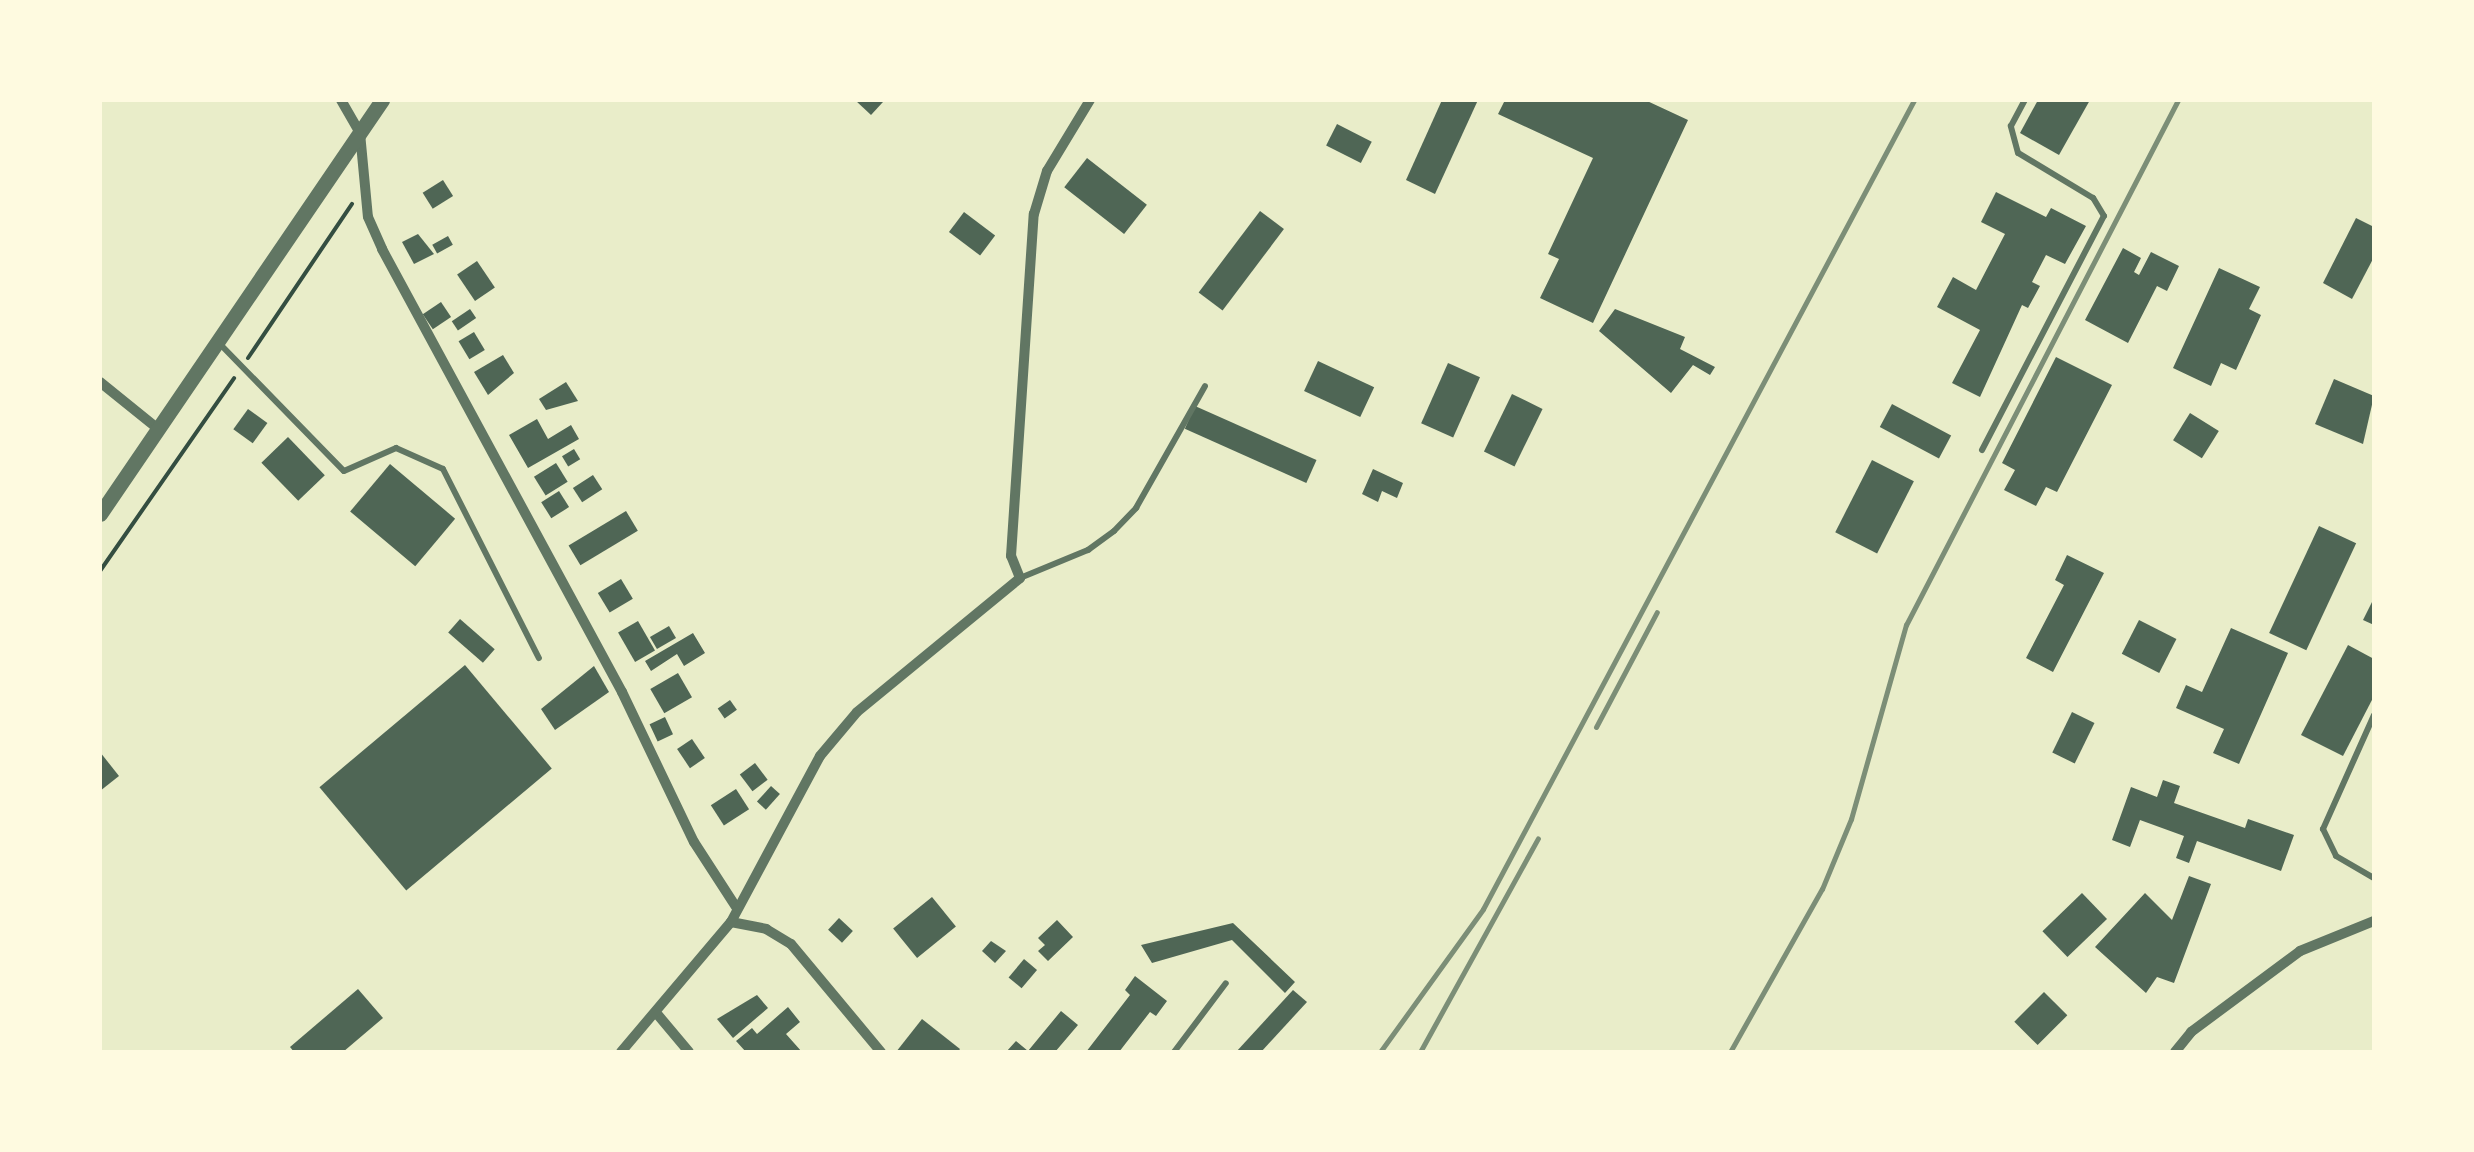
<!DOCTYPE html>
<html>
<head>
<meta charset="utf-8">
<style>
  body { margin:0 }
  #map { position:relative; width:2474px; height:1152px; overflow:hidden; background:#e9edc9; font-family:Raleway,sans-serif }
  div>[style] { position:absolute }
  .building>* { inset:0; background:#4f6655; transform-origin:0 0 }
  .path>* { height:4px; margin:-2px; padding:0 2px; transform-origin:2px; border-radius:2px; background:#344e41 }
  .service>* { height:6px; margin:-3px; padding:0 3px; transform-origin:3px; border-radius:3px; background:#617663 }
  .minor>* { height:10px; margin:-5px; padding:0 5px; transform-origin:5px; border-radius:5px; background:#617663 }
  .tertiary>* { height:15px; margin:-7.5px; padding:0 7.5px; transform-origin:7.5px; border-radius:7.5px; background:#617663 }
  .rail>* { height:5px; margin:-2.5px; padding:0 2.5px; transform-origin:2.5px; border-radius:2.5px; background:#7c8e77 }
  span { translate:-50% -50%; white-space:nowrap; text-align:center; line-height:1.15; -webkit-text-stroke:10px #fefae0; paint-order:stroke }
  .frame { position:absolute; inset:0; border:102px solid #fefae0; pointer-events:none }
</style>
</head>
<body>
<div id="map">
  <div class="building">
    <div style="clip-path:polygon(855px 100px,881px 100px,883px 102px,871px 115px)"></div>
    <div style="clip-path:polygon(1442px 100px,1478px 100px,1435px 194px,1406px 180px)"></div>
    <div style="clip-path:polygon(1505px 100px,1645px 100px,1688px 120px,1593px 323px,1540px 298px,1559px 259px,1548px 254px,1593px 158px,1498px 114px)"></div>
    <div style="clip-path:polygon(2038px 100px,2090px 100px,2059px 155px,2020px 133px)"></div>
    <div style="left:1337px;top:124px;width:39px;height:24px;rotate:27deg"></div>
    <div style="left:1087px;top:158px;width:76px;height:37px;rotate:38deg"></div>
    <div style="left:443px;top:180px;width:19px;height:24px;rotate:58deg"></div>
    <div style="clip-path:polygon(1996px 192px,2046px 217px,2051px 208px,2086px 226px,2065px 264px,2046px 255px,2032px 282px,2040px 286px,2028px 308px,2022px 305px,1980px 397px,1952px 383px,1980px 330px,1937px 307px,1953px 277px,1976px 290px,2005px 234px,1981px 222px)"></div>
    <div style="left:1260px;top:211px;width:30px;height:102px;rotate:37deg"></div>
    <div style="left:964px;top:212px;width:39px;height:25px;rotate:37deg"></div>
    <div style="clip-path:polygon(2356px 218px,2374px 227px,2374px 257px,2352px 299px,2323px 283px)"></div>
    <div style="clip-path:polygon(418px 234px,434px 254px,414px 264px,402px 242px)"></div>
    <div style="left:448px;top:236px;width:10px;height:18px;rotate:61deg"></div>
    <div style="clip-path:polygon(2123px 248px,2141px 258px,2134px 272px,2139px 275px,2151px 252px,2179px 266px,2167px 291px,2157px 286px,2128px 343px,2085px 320px)"></div>
    <div style="left:477px;top:261px;width:32px;height:24px;rotate:56deg"></div>
    <div style="clip-path:polygon(2219px 268px,2260px 287px,2249px 309px,2261px 315px,2236px 370px,2221px 363px,2211px 386px,2173px 368px)"></div>
    <div style="left:441px;top:302px;width:18px;height:22px;rotate:56deg"></div>
    <div style="left:470px;top:309px;width:11px;height:22px;rotate:56deg"></div>
    <div style="clip-path:polygon(1615px 309px,1685px 337px,1680px 349px,1715px 367px,1710px 375px,1693px 365px,1671px 393px,1599px 331px)"></div>
    <div style="left:474px;top:332px;width:21px;height:18px;rotate:59deg"></div>
    <div style="clip-path:polygon(503px 355px,514px 373px,488px 395px,474px 372px)"></div>
    <div style="clip-path:polygon(2056px 357px,2112px 385px,2057px 492px,2046px 487px,2036px 506px,2004px 490px,2015px 470px,2002px 463px)"></div>
    <div style="left:1318px;top:361px;width:62px;height:33px;rotate:25deg"></div>
    <div style="left:1448px;top:363px;width:35px;height:66px;rotate:24deg"></div>
    <div style="clip-path:polygon(2334px 379px,2374px 396px,2363px 444px,2315px 424px)"></div>
    <div style="clip-path:polygon(566px 382px,578px 401px,546px 410px,539px 399px)"></div>
    <div style="left:1512px;top:394px;width:34px;height:64px;rotate:26deg"></div>
    <div style="left:1892px;top:404px;width:67px;height:26px;rotate:28deg"></div>
    <div style="left:1195px;top:406px;width:133px;height:25px;rotate:24deg"></div>
    <div style="left:248px;top:409px;width:24px;height:25px;rotate:36deg"></div>
    <div style="left:2190px;top:413px;width:34px;height:32px;rotate:32deg"></div>
    <div style="clip-path:polygon(537px 419px,548px 439px,571px 425px,579px 439px,528px 468px,509px 435px)"></div>
    <div style="left:288px;top:437px;width:53px;height:37px;rotate:46deg"></div>
    <div style="left:574px;top:449px;width:12px;height:14px;rotate:59deg"></div>
    <div style="left:1872px;top:460px;width:47px;height:81px;rotate:27deg"></div>
    <div style="left:556px;top:463px;width:22px;height:26px;rotate:58deg"></div>
    <div style="left:390px;top:464px;width:85px;height:62px;rotate:40deg"></div>
    <div style="clip-path:polygon(1373px 469px,1403px 483px,1397px 498px,1382px 491px,1378px 502px,1362px 494px)"></div>
    <div style="left:593px;top:475px;width:17px;height:24px;rotate:57deg"></div>
    <div style="left:559px;top:491px;width:19px;height:21px;rotate:58deg"></div>
    <div style="left:626px;top:511px;width:23px;height:67px;rotate:59deg"></div>
    <div style="left:2319px;top:526px;width:41px;height:118px;rotate:25deg"></div>
    <div style="clip-path:polygon(2067px 555px,2104px 573px,2053px 672px,2026px 658px,2064px 585px,2055px 580px)"></div>
    <div style="left:621px;top:579px;width:23px;height:27px;rotate:59deg"></div>
    <div style="clip-path:polygon(2374px 598px,2374px 625px,2363px 620px)"></div>
    <div style="left:460px;top:619px;width:46px;height:18px;rotate:41deg"></div>
    <div style="left:2139px;top:620px;width:42px;height:38px;rotate:27deg"></div>
    <div style="left:638px;top:621px;width:34px;height:23px;rotate:60deg"></div>
    <div style="left:669px;top:626px;width:14px;height:22px;rotate:60deg"></div>
    <div style="clip-path:polygon(2231px 628px,2288px 653px,2239px 764px,2213px 753px,2224px 729px,2176px 708px,2186px 685px,2202px 692px)"></div>
    <div style="clip-path:polygon(693px 633px,705px 653px,684px 666px,677px 654px,651px 671px,645px 661px)"></div>
    <div style="clip-path:polygon(2348px 645px,2374px 659px,2374px 696px,2343px 756px,2301px 735px)"></div>
    <div style="left:465px;top:665px;width:135px;height:190px;rotate:50deg"></div>
    <div style="clip-path:polygon(594px 666px,609px 692px,555px 730px,541px 709px)"></div>
    <div style="left:678px;top:673px;width:28px;height:32px;rotate:60deg"></div>
    <div style="left:730px;top:700px;width:12px;height:15px;rotate:55deg"></div>
    <div style="left:2072px;top:712px;width:25px;height:45px;rotate:26deg"></div>
    <div style="left:665px;top:717px;width:19px;height:17px;rotate:65deg"></div>
    <div style="left:692px;top:739px;width:23px;height:18px;rotate:56deg"></div>
    <div style="clip-path:polygon(100px 752px,119px 776px,100px 791px)"></div>
    <div style="left:755px;top:763px;width:21px;height:19px;rotate:53deg"></div>
    <div style="clip-path:polygon(2163px 780px,2180px 786px,2174px 803px,2245px 828px,2248px 819px,2294px 835px,2281px 871px,2197px 841px,2189px 863px,2176px 858px,2184px 836px,2140px 820px,2130px 847px,2112px 840px,2131px 787px,2157px 797px)"></div>
    <div style="left:771px;top:786px;width:12px;height:21px;rotate:42deg"></div>
    <div style="left:736px;top:789px;width:24px;height:30px;rotate:57deg"></div>
    <div style="clip-path:polygon(2189px 876px,2211px 884px,2174px 983px,2157px 977px,2146px 993px,2095px 947px,2145px 893px,2172px 920px)"></div>
    <div style="left:2082px;top:893px;width:36px;height:55px;rotate:46deg"></div>
    <div style="left:932px;top:897px;width:38px;height:50px;rotate:51deg"></div>
    <div style="left:839px;top:918px;width:19px;height:16px;rotate:43deg"></div>
    <div style="clip-path:polygon(1057px 920px,1073px 937px,1048px 961px,1038px 951px,1045px 945px,1038px 938px)"></div>
    <div style="clip-path:polygon(1233px 923px,1295px 982px,1285px 993px,1232px 940px,1152px 963px,1141px 945px)"></div>
    <div style="clip-path:polygon(991px 941px,1006px 951px,995px 963px,982px 951px)"></div>
    <div style="left:1024px;top:959px;width:17px;height:24px;rotate:40deg"></div>
    <div style="clip-path:polygon(1135px 976px,1167px 1001px,1156px 1016px,1150px 1012px,1119px 1052px,1086px 1052px,1130px 995px,1125px 990px)"></div>
    <div style="clip-path:polygon(358px 989px,383px 1018px,343px 1052px,294px 1052px,290px 1047px)"></div>
    <div style="clip-path:polygon(1293px 990px,1307px 1002px,1261px 1052px,1236px 1052px)"></div>
    <div style="left:2044px;top:992px;width:33px;height:42px;rotate:45deg"></div>
    <div style="clip-path:polygon(757px 995px,768px 1008px,733px 1038px,717px 1019px)"></div>
    <div style="clip-path:polygon(788px 1007px,800px 1022px,786px 1034px,802px 1052px,746px 1052px,736px 1041px,752px 1028px,757px 1034px)"></div>
    <div style="clip-path:polygon(1061px 1011px,1078px 1025px,1055px 1052px,1006px 1052px,1016px 1041px,1028px 1051px)"></div>
    <div style="clip-path:polygon(922px 1019px,960px 1049px,958px 1052px,896px 1052px)"></div>
  </div>
  <div class="path">
    <div style="left:248px;top:358px;width:186px;rotate:-56deg"></div>
    <div style="left:100px;top:571px;width:235px;rotate:-55.2deg"></div>
  </div>
  <div class="service">
    <div style="left:218px;top:342px;width:180px;rotate:45.7deg"></div>
    <div style="left:344px;top:471px;width:57px;rotate:-23.9deg"></div>
    <div style="left:396px;top:448px;width:51px;rotate:24.1deg"></div>
    <div style="left:443px;top:469px;width:212px;rotate:63.1deg"></div>
    <div style="left:1982px;top:450px;width:264px;rotate:-62.5deg"></div>
    <div style="left:2104px;top:216px;width:21px;rotate:-121deg"></div>
    <div style="left:2093px;top:198px;width:87px;rotate:-149deg"></div>
    <div style="left:2018px;top:153px;width:28px;rotate:-105deg"></div>
    <div style="left:2011px;top:126px;width:30px;rotate:-62deg"></div>
    <div style="left:1020px;top:578px;width:74px;rotate:-22.4deg"></div>
    <div style="left:1088px;top:550px;width:32px;rotate:-36deg"></div>
    <div style="left:1114px;top:531px;width:32px;rotate:-46deg"></div>
    <div style="left:1136px;top:508px;width:140px;rotate:-60.5deg"></div>
    <div style="left:2374px;top:715px;width:125px;rotate:114.1deg"></div>
    <div style="left:2323px;top:829px;width:30px;rotate:64deg"></div>
    <div style="left:2336px;top:856px;width:44px;rotate:30.1deg"></div>
    <div style="left:1174px;top:1052px;width:86px;rotate:-53deg"></div>
  </div>
  <div class="minor">
    <div style="left:341px;top:100px;width:38px;rotate:60deg"></div>
    <div style="left:360px;top:133px;width:84px;rotate:84.6deg"></div>
    <div style="left:368px;top:217px;width:35px;rotate:66deg"></div>
    <div style="left:382px;top:249px;width:504px;rotate:61.55deg"></div>
    <div style="left:622px;top:692px;width:166px;rotate:64.4deg"></div>
    <div style="left:694px;top:842px;width:77px;rotate:57.1deg"></div>
    <div style="left:100px;top:382px;width:73px;rotate:38.9deg"></div>
    <div style="left:731px;top:922px;width:36px;rotate:11deg"></div>
    <div style="left:766px;top:929px;width:29px;rotate:31deg"></div>
    <div style="left:791px;top:944px;width:141px;rotate:50.2deg"></div>
    <div style="left:658px;top:1015px;width:48px;rotate:50deg"></div>
    <div style="left:621px;top:1052px;width:170px;rotate:-49.8deg"></div>
    <div style="left:731px;top:922px;width:188px;rotate:-61.8deg"></div>
    <div style="left:820px;top:756px;width:57px;rotate:-49.9deg"></div>
    <div style="left:857px;top:712px;width:211px;rotate:-39.4deg"></div>
    <div style="left:1020px;top:578px;width:24px;rotate:-112deg"></div>
    <div style="left:1011px;top:556px;width:343px;rotate:-86.2deg"></div>
    <div style="left:1034px;top:214px;width:45px;rotate:-73.2deg"></div>
    <div style="left:1047px;top:171px;width:83px;rotate:-58.8deg"></div>
    <div style="left:2175px;top:1052px;width:26px;rotate:-51deg"></div>
    <div style="left:2191px;top:1032px;width:136px;rotate:-36.6deg"></div>
    <div style="left:2300px;top:951px;width:80px;rotate:-22.1deg"></div>
  </div>
  <div class="tertiary">
    <div style="left:100px;top:514px;width:501px;rotate:-55.74deg"></div>
  </div>
  <div class="rail">
    <div style="left:1596px;top:727px;width:130px;rotate:-62.1deg"></div>
    <div style="left:1380px;top:1052px;width:176px;rotate:-54.2deg"></div>
    <div style="left:1483px;top:909px;width:917px;rotate:-61.95deg"></div>
    <div style="left:1420px;top:1052px;width:244px;rotate:-61.1deg"></div>
    <div style="left:1730px;top:1052px;width:187px;rotate:-60.6deg"></div>
    <div style="left:1822px;top:889px;width:76px;rotate:-67.5deg"></div>
    <div style="left:1851px;top:819px;width:202px;rotate:-74.2deg"></div>
    <div style="left:1906px;top:625px;width:591px;rotate:-62.61deg"></div>
  </div>
  <div class="frame"></div>
</div>
</body>
</html>
